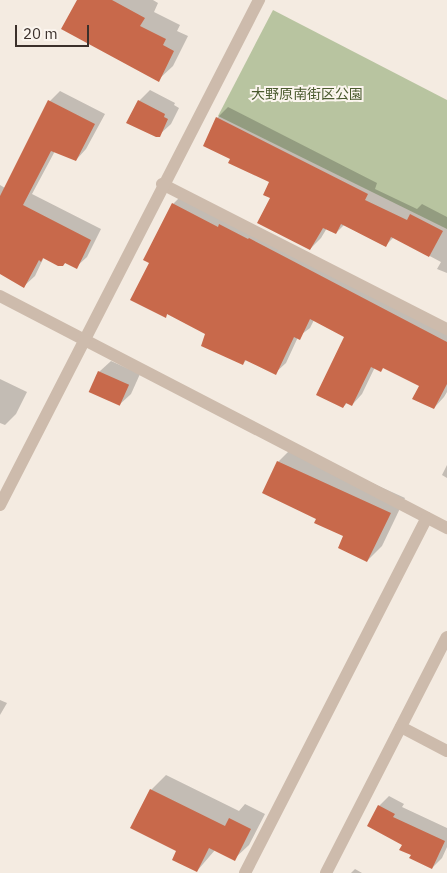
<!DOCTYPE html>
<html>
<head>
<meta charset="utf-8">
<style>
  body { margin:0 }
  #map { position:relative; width:447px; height:873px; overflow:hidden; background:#f4ebe1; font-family:"IBM Plex Sans","Noto Sans JP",sans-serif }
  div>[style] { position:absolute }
  .green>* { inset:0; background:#b8c4a0 }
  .shadow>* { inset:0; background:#0003 }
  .building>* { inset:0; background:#c8694b; transform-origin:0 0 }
  .minor>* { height:12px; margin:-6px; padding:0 6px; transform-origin:6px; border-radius:6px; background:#cdbbac }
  span { translate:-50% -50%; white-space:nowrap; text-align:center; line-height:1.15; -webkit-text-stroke:4px #fbf5ee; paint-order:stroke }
  .park-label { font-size:14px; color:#4a5a2e }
  .scale { position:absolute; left:15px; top:25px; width:74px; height:22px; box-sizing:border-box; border:2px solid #3b302b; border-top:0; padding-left:6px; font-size:15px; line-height:18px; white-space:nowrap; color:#3b302b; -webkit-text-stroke:4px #fbf5ee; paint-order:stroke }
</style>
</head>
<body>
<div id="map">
  <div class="green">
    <div style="clip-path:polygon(273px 10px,447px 100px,447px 229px,218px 116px)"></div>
  </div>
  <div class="shadow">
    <div style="clip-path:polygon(79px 0,153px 0,158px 3px,154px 12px,180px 25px,177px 31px,188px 36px,173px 66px,158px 80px)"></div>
    <div style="clip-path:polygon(150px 90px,175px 103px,174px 105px,179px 108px,171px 124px,159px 135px,139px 101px)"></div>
    <div style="clip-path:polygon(60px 91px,105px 114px,86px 149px,76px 160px,55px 151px,32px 194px,101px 229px,87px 257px,76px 267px,66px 262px,63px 265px,44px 257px,35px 276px,24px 286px,0 273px,0 185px,5px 188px,50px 101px)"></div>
    <div style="clip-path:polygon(228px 107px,377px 183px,375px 189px,417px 209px,422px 204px,447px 217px,447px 273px,437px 269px,441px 262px,394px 237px,385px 246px,344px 225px,336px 233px,327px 228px,321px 238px,310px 249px,272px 198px,271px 181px,232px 159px,217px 118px)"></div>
    <div style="clip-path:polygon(184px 193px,447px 326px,447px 392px,444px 397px,434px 408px,420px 385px,384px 367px,375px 367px,362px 394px,352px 405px,347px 403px,343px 407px,346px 337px,314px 320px,310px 328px,298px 337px,286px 363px,275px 373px,247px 359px,243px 364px,207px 333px,168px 313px,166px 316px,151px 263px,173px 204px)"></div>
    <div style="clip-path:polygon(111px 361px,140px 374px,131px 394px,119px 405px,99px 372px)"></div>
    <div style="clip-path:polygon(0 379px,27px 392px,16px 414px,5px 425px,0 423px)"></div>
    <div style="clip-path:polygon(293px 447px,405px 498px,382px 546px,367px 561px,278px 462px)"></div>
    <div style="clip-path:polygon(447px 465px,447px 478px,442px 475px)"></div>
    <div style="clip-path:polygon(0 700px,7px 703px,0 715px)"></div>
    <div style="clip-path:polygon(166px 775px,239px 811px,245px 804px,265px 814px,249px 845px,234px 859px,215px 850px,197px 871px,178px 851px,151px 790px)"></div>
    <div style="clip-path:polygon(389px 796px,404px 804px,402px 807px,447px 828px,447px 847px,442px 858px,432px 868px,412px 854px,403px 844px,379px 806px)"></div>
    <div style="clip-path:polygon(355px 869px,362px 873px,351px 873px)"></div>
  </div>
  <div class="building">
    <div style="clip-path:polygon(77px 0,112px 0,145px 18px,140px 26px,166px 39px,163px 45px,174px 51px,159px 82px,61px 29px)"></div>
    <div style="clip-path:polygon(48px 100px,95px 124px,76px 161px,51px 151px,23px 205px,91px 240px,77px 269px,65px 263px,63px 266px,58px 266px,43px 258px,41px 262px,39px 260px,24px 288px,0 274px,0 196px)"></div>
    <div style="clip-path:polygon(138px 100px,165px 114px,164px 117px,168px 119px,160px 137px,156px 137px,126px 123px)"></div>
    <div style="clip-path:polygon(216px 117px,368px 194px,365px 200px,407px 220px,410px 214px,443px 231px,429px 257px,391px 237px,386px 247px,341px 224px,336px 234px,323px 228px,310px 250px,257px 223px,270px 198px,263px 195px,269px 182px,228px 163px,230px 159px,203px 146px)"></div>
    <div style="clip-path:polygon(172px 203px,218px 227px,219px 224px,248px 239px,249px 238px,447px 342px,447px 384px,434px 409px,412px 399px,419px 386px,383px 368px,381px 372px,371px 367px,352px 406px,346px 403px,343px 408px,316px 395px,344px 337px,310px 319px,300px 340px,294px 337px,276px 375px,245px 360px,243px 365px,201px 346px,205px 334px,167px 314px,166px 318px,130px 300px,149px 263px,143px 260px)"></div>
    <div style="left:98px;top:371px;width:34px;height:23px;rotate:24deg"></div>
    <div style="clip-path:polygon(277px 461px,391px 513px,367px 562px,338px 548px,343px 536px,314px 523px,316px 519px,262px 493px)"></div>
    <div style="clip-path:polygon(150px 789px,225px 826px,229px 818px,251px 829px,235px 861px,209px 848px,197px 872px,172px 860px,176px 851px,130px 828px)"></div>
    <div style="clip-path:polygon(378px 805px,395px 814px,393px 817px,445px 841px,432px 869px,409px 858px,411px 855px,399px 850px,402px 845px,367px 826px)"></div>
  </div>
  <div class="minor">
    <div style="left:162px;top:184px;width:320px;rotate:27deg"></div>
    <div style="left:0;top:296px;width:504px;rotate:27.43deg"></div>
    <div style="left:0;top:505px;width:568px;rotate:-62.85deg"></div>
    <div style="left:401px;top:727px;width:52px;rotate:27.6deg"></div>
    <div style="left:245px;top:873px;width:399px;rotate:-62.9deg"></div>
    <div style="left:326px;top:873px;width:265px;rotate:-62.9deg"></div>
  </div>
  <div class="park-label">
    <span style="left:307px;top:94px">大野原南街区公園</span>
  </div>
  <div class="scale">20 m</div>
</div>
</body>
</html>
